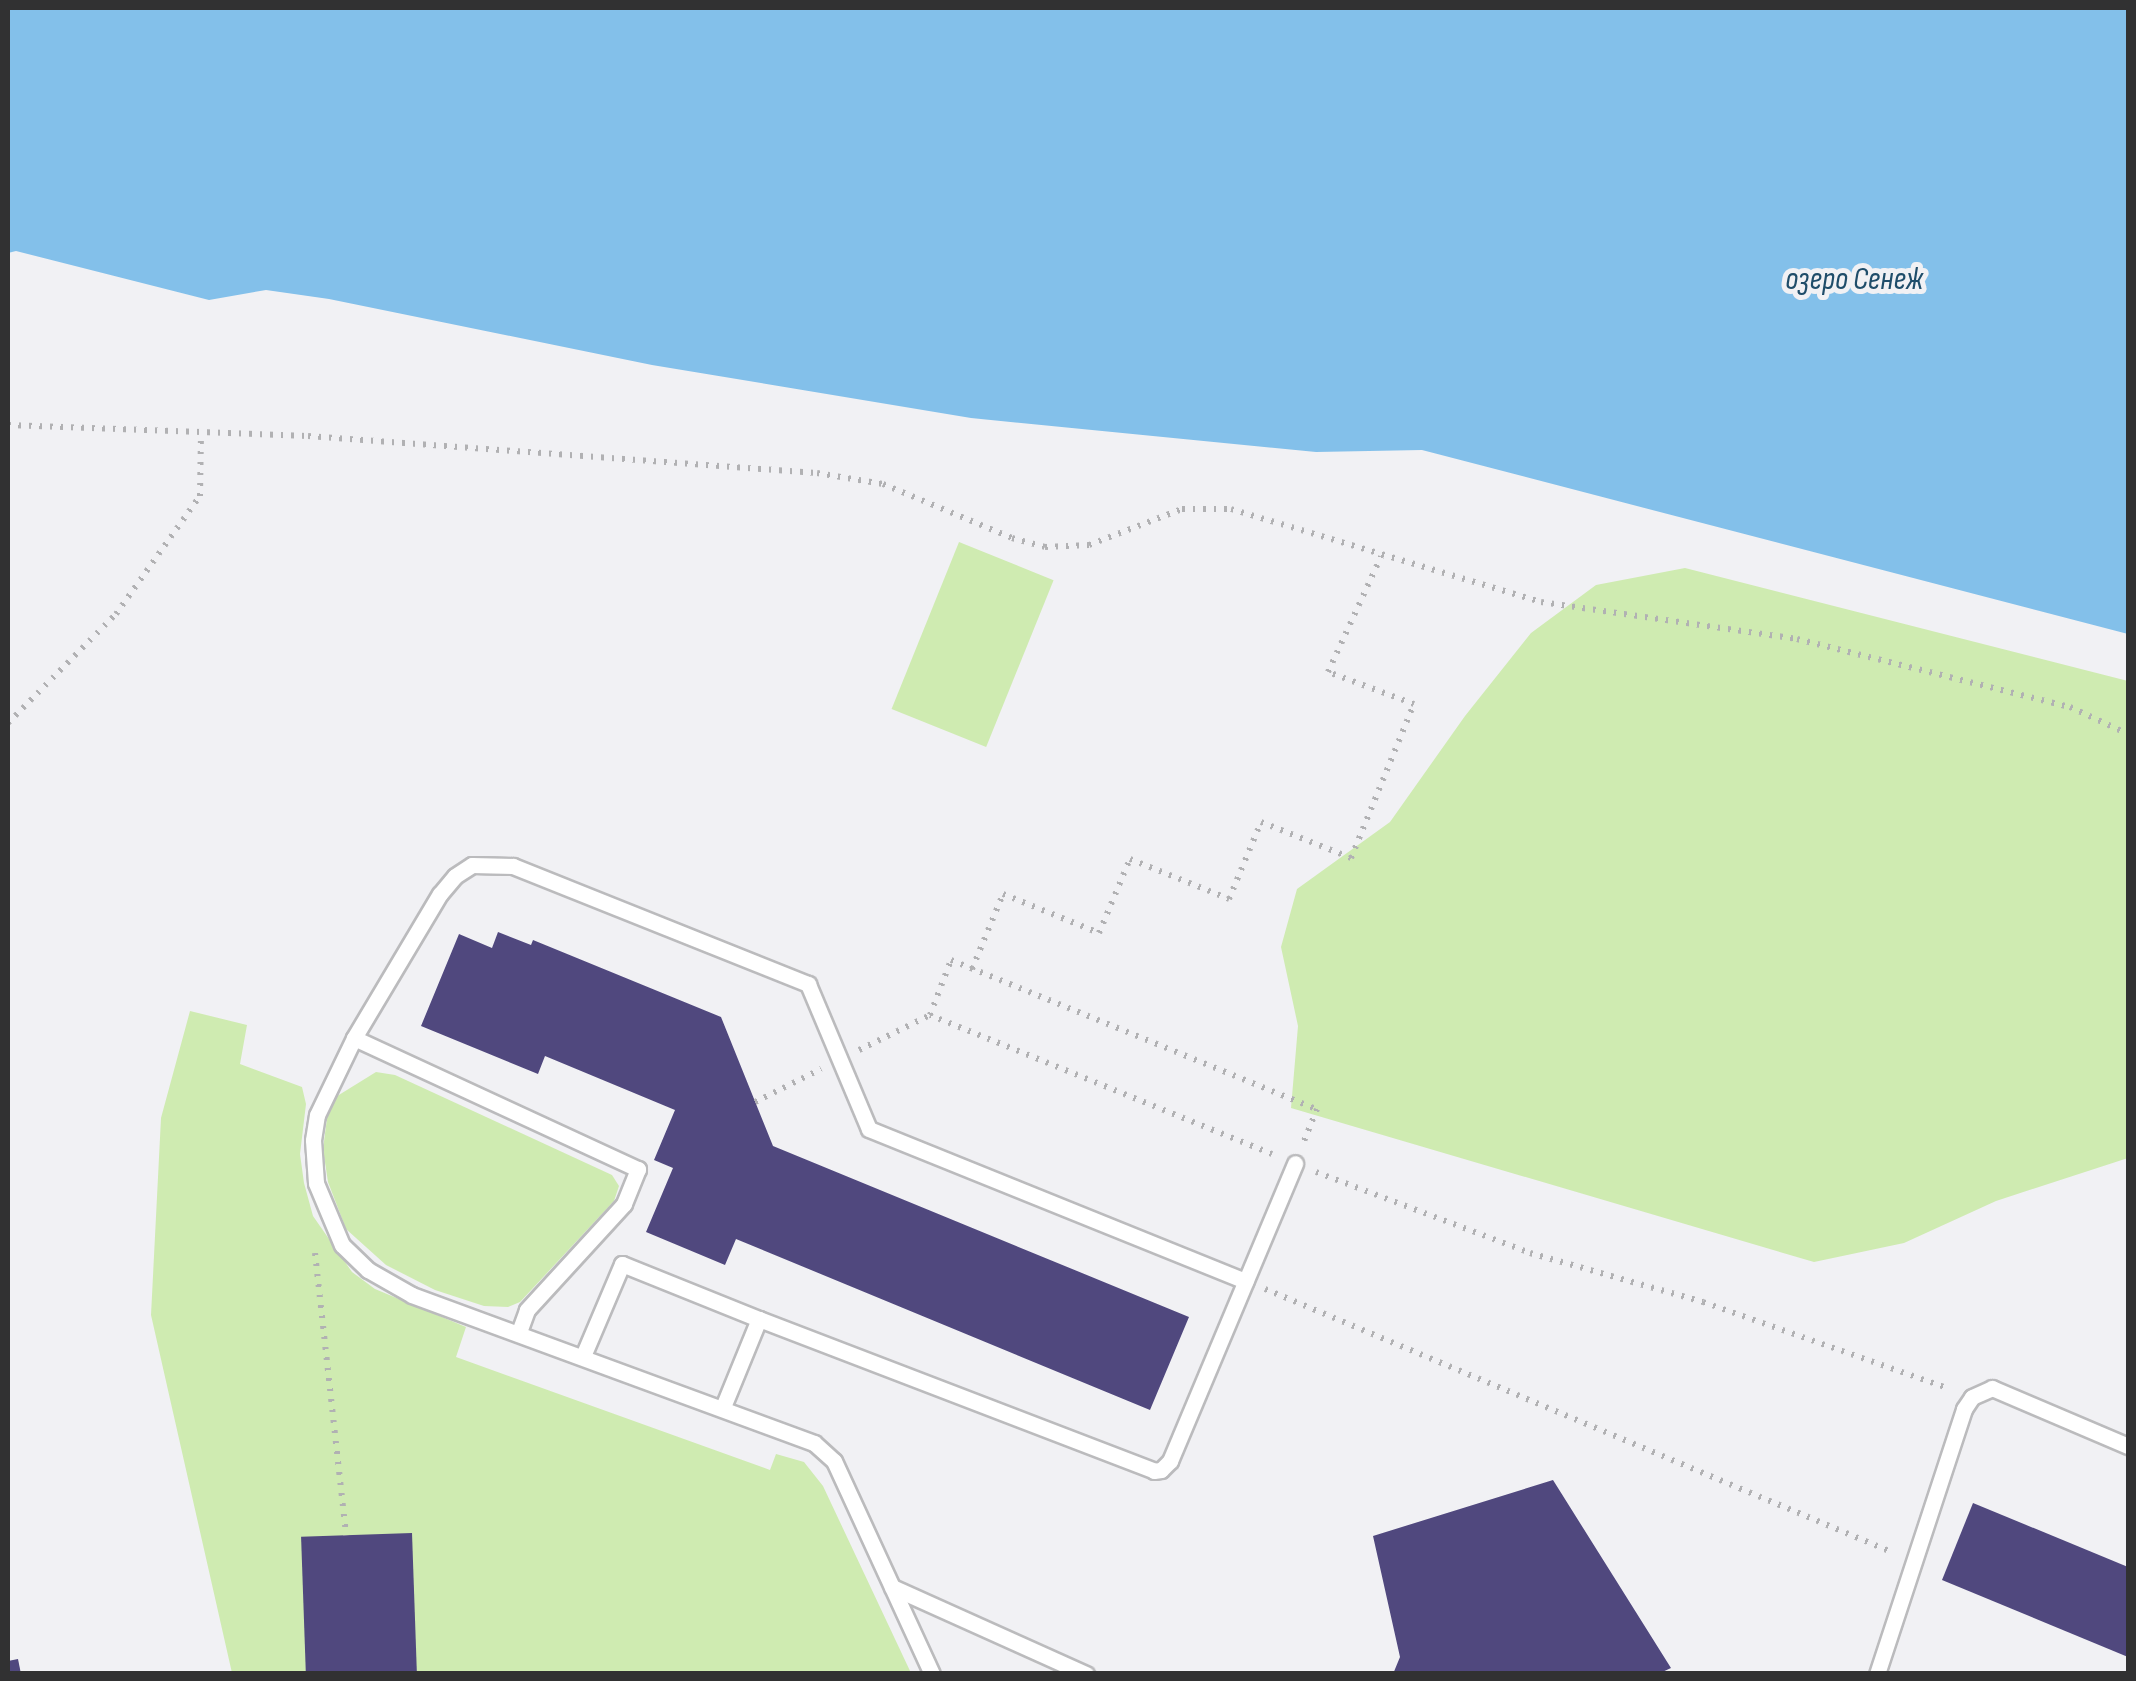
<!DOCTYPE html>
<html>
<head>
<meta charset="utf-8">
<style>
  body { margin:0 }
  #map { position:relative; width:2136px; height:1681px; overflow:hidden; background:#f1f1f4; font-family:"Sofia Sans Condensed",sans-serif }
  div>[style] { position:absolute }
  .green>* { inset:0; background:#cfebb1; transform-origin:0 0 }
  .water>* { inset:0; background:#83c0ea }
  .building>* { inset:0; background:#50487e; transform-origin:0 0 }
  .path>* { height:6px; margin-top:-3px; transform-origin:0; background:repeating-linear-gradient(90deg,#b1b1b3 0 2.5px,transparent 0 10.5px) }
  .roads { filter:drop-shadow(2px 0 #bbbbbd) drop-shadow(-2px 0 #bbbbbd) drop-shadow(0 2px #bbbbbd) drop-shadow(0 -2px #bbbbbd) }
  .lane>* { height:15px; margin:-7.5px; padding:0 7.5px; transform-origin:7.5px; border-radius:7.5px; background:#fff }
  span { translate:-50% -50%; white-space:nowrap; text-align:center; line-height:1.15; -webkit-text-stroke:10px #f1f1f4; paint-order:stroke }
  .water-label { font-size:32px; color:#1f4d6a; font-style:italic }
  .frame { position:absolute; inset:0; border:10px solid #313132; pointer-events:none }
</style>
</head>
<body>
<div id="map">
  <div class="green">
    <div style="left:959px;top:542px;width:102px;height:180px;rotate:22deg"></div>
    <div style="clip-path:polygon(1685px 568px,2128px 681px,2128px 1158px,1996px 1201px,1904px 1243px,1814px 1262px,1291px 1108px,1298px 1026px,1281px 947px,1297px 889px,1390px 822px,1465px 716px,1531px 633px,1596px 585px)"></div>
    <div style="clip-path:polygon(190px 1011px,247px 1025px,240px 1064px,302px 1087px,306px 1104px,300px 1154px,304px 1183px,313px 1216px,352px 1272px,375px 1289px,466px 1327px,456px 1357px,770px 1470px,776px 1454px,804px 1462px,823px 1486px,911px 1673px,232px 1673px,151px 1315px,161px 1118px)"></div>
    <div style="clip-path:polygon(376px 1072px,395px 1075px,612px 1175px,619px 1186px,614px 1201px,520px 1302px,508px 1307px,484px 1306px,435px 1290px,386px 1265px,346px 1229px,328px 1182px,323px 1149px,327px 1118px,334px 1098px)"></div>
  </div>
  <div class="water">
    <div style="clip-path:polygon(8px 8px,2128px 8px,2128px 634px,1422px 450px,1316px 452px,971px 418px,652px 365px,329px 299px,266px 290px,209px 300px,16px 251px,8px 253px)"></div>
  </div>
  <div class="building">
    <div style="clip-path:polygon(498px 932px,531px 945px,533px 940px,721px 1017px,773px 1146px,1189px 1317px,1150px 1410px,736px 1239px,725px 1265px,646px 1232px,673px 1168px,654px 1160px,675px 1110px,545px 1056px,538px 1074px,421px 1026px,459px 934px,492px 948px)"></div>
    <div style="clip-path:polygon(1553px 1480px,1671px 1668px,1658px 1674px,1393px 1674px,1400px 1657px,1373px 1536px)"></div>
    <div style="clip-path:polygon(1973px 1503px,2128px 1567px,2128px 1657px,1942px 1580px)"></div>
    <div style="left:412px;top:1533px;width:141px;height:111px;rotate:88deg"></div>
    <div style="clip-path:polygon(18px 1659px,21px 1674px,8px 1674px,8px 1661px)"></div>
  </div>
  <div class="path">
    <div style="left:8px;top:425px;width:300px;rotate:2.1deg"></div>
    <div style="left:308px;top:436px;width:510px;rotate:4.16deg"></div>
    <div style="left:817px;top:473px;width:67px;rotate:9.5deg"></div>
    <div style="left:883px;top:484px;width:140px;rotate:22.7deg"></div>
    <div style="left:1012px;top:538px;width:34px;rotate:15deg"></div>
    <div style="left:1045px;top:547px;width:44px;rotate:-2.6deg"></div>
    <div style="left:1089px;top:545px;width:100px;rotate:-21.2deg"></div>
    <div style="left:1182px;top:509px;width:49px"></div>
    <div style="left:1231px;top:509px;width:324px;rotate:16.7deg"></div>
    <div style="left:1541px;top:602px;width:259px;rotate:8.2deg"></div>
    <div style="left:1797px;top:639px;width:281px;rotate:14deg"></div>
    <div style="left:2070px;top:707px;width:64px;rotate:25deg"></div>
    <div style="left:8px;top:723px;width:153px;rotate:-45.3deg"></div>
    <div style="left:116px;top:614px;width:145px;rotate:-54.6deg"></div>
    <div style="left:200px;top:496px;width:63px;rotate:-89.1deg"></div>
    <div style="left:972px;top:969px;width:81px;rotate:-67.5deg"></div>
    <div style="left:1003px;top:894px;width:104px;rotate:22.1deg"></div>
    <div style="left:1099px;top:933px;width:80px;rotate:-67.3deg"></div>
    <div style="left:1130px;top:859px;width:107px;rotate:22deg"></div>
    <div style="left:1229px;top:899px;width:83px;rotate:-67.4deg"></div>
    <div style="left:1261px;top:822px;width:97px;rotate:21.8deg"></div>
    <div style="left:1351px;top:858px;width:166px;rotate:-67.8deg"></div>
    <div style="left:1414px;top:704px;width:92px;rotate:-159.6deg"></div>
    <div style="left:1328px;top:672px;width:127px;rotate:-65.3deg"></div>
    <div style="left:859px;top:1050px;width:79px;rotate:-26.2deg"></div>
    <div style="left:755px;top:1102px;width:74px;rotate:-26.6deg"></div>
    <div style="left:1272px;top:1154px;width:369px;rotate:-157.9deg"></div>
    <div style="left:930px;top:1015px;width:59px;rotate:-69.1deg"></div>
    <div style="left:951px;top:960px;width:395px;rotate:22.2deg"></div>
    <div style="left:1317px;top:1109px;width:35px;rotate:112deg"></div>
    <div style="left:1316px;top:1172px;width:229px;rotate:20.7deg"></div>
    <div style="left:1530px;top:1253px;width:180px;rotate:15.8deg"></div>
    <div style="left:1703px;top:1302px;width:259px;rotate:19.4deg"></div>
    <div style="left:315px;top:1253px;width:284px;rotate:83.7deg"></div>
    <div style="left:1265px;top:1289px;width:682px;rotate:22.77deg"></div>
  </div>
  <div class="roads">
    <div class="lane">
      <div style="left:354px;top:1038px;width:313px;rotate:24.8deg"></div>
      <div style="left:638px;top:1169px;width:38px;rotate:112deg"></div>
      <div style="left:624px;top:1204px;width:144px;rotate:132.5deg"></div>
      <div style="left:527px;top:1310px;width:23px;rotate:110deg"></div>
      <div style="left:583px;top:1356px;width:100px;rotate:-67deg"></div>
      <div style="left:622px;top:1264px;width:148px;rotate:21.9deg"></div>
      <div style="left:723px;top:1407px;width:95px;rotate:-67.8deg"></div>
      <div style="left:759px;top:1319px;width:423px;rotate:21deg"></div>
      <div style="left:1154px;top:1471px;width:7px;rotate:-8deg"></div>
      <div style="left:1161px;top:1470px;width:13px;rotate:-45deg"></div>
      <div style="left:1170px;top:1461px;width:323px;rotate:-67.2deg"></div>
      <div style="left:892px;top:1587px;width:213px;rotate:24.2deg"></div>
      <div style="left:932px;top:1674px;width:234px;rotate:-114.7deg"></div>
      <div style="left:834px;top:1461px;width:27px;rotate:-138deg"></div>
      <div style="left:814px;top:1443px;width:428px;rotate:-159.8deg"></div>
      <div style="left:412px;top:1295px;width:51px;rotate:-150.4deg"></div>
      <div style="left:368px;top:1270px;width:36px;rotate:-136deg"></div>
      <div style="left:342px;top:1245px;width:67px;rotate:-112.8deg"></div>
      <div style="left:316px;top:1183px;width:43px;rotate:-94deg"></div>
      <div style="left:313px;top:1140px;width:25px;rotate:-81deg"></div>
      <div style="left:317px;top:1115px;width:85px;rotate:-64.3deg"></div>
      <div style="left:354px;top:1038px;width:168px;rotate:-59.2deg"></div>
      <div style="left:440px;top:894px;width:23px;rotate:-50deg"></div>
      <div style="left:455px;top:876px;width:20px;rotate:-33deg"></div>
      <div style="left:472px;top:865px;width:41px;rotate:1.4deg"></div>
      <div style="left:513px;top:866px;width:318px;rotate:21.8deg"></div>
      <div style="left:808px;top:984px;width:157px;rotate:67.2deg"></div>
      <div style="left:869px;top:1129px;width:406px;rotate:22deg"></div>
      <div style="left:1877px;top:1674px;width:279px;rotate:-71.8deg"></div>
      <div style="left:1964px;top:1409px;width:14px;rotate:-56deg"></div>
      <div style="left:1972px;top:1397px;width:22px;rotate:-24deg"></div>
      <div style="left:1992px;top:1388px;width:148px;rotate:23.1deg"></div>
    </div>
  </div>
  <div class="water-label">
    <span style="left:1854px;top:280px">озеро Сенеж</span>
  </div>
  <div class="frame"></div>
</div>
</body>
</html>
